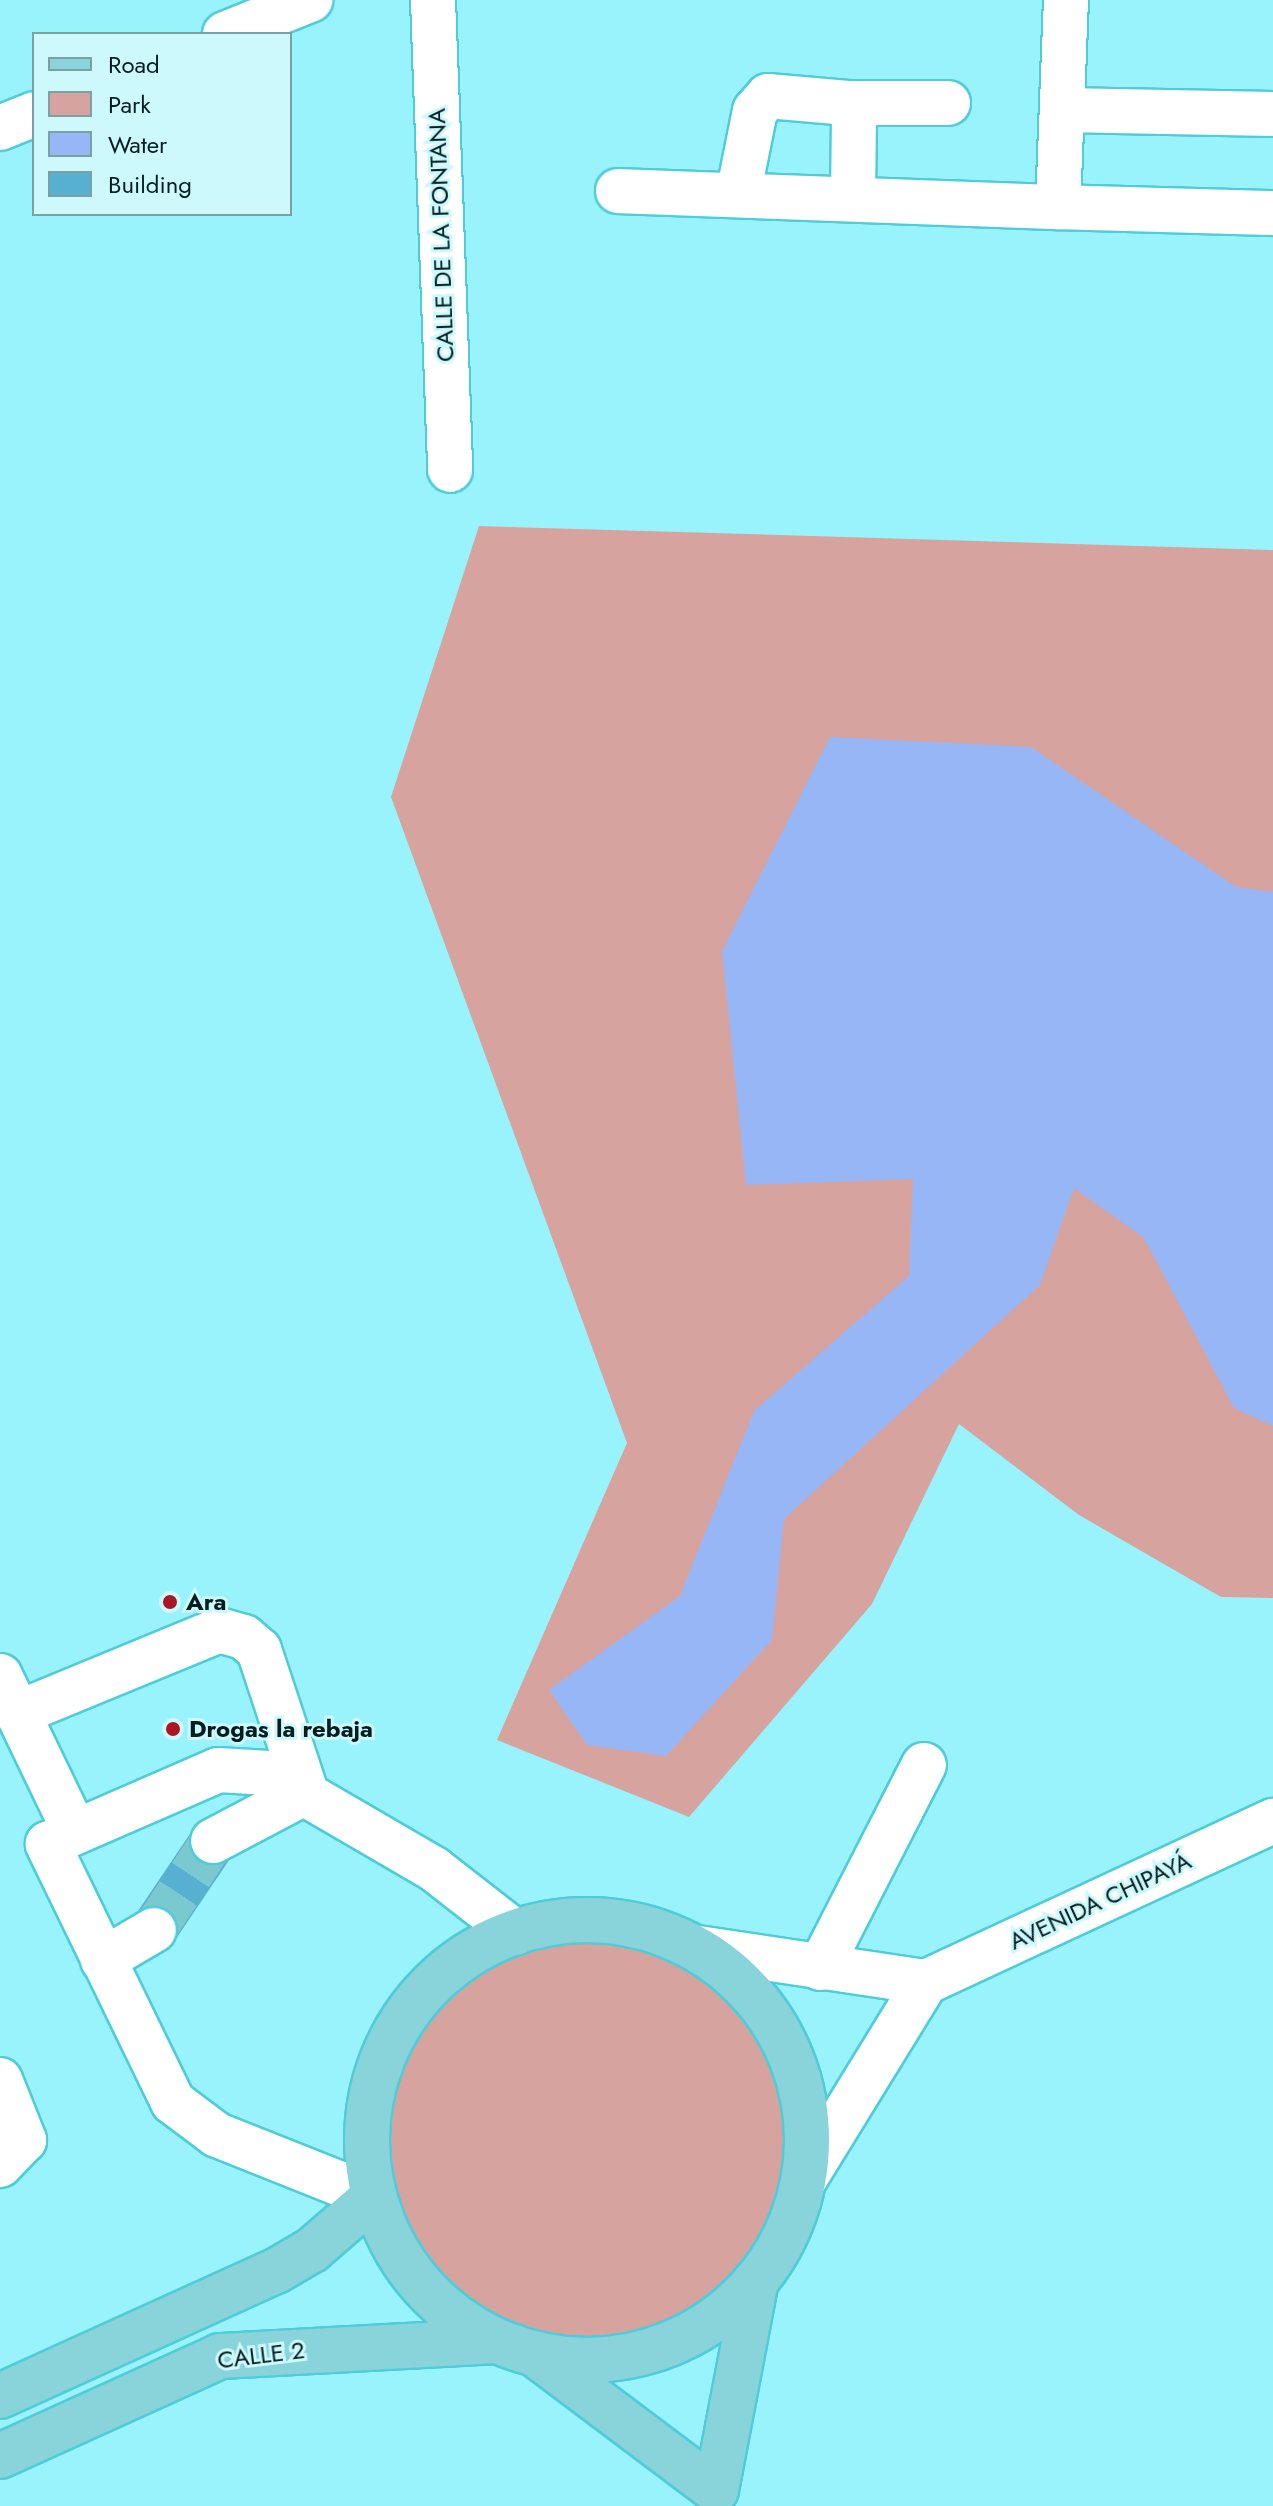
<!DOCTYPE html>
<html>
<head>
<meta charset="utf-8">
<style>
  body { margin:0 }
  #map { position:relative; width:1273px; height:2506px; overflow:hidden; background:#98f3fc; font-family:Jost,sans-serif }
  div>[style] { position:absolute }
  .green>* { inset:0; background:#d7a39e }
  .round { border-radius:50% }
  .water>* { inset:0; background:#97b6f5 }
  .building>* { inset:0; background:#57b0d0; transform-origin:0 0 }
  .minor-tunnel>* { height:44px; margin-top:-22px; transform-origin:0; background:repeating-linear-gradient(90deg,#7ac8d0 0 44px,transparent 0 66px) }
  .roads { filter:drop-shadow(2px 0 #50ccd8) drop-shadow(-2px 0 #50ccd8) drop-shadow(0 2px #50ccd8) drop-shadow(0 -2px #50ccd8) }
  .minor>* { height:44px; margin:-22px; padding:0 22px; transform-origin:22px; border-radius:22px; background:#fff }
  .major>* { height:44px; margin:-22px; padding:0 22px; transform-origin:22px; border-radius:22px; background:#89d4db }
  .major>.ring { margin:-22px; padding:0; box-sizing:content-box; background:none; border:44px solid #89d4db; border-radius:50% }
  .dots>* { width:22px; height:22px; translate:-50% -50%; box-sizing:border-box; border:4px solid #cdf8fc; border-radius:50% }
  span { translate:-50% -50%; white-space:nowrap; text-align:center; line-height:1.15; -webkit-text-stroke:6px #cdf8fc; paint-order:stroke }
  .street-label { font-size:24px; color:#031e20 }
  .poi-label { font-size:24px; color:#031e20; font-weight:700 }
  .left { translate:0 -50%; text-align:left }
  .legend { position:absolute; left:32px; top:32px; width:260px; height:184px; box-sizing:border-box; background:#cdf8fc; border:2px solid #7ca1a4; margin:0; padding:10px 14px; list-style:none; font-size:24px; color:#031e20 }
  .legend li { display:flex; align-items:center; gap:16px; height:40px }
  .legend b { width:40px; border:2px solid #7ca1a4 }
</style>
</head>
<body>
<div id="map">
  <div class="green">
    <div style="clip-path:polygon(479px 526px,1273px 550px,1273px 1598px,1221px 1597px,1079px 1515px,959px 1424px,872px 1604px,689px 1817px,497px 1740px,627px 1443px,391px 797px)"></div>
    <div class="round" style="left:367px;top:1920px;width:440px;height:440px"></div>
  </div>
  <div class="water">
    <div style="clip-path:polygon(830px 737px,1031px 747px,1236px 887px,1273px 892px,1273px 1426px,1234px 1408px,1144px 1238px,1074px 1188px,1040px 1285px,784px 1519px,772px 1640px,666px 1756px,587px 1745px,549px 1690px,680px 1596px,754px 1411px,909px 1276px,913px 1179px,746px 1185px,722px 951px)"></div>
  </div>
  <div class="building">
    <div style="left:194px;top:1828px;width:47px;height:107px;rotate:34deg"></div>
  </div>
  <div class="minor-tunnel">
    <div style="left:154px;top:1930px;width:107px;rotate:-56.5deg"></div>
  </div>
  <div class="roads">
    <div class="minor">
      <div style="left:433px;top:0;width:470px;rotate:87.9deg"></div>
      <div style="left:225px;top:34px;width:92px;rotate:-21.8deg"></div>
      <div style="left:848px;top:103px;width:100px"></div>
      <div style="left:1062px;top:110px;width:211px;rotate:1.1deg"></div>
      <div style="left:0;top:128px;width:37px;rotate:-22deg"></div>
      <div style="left:618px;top:191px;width:440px;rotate:2.1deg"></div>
      <div style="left:1058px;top:207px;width:207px;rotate:-87.8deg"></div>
      <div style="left:738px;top:195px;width:86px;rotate:-78.6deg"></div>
      <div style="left:755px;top:111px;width:20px;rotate:-49deg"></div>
      <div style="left:768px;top:96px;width:80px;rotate:5deg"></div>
      <div style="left:848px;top:103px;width:14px;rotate:65deg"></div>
      <div style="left:854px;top:116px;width:83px;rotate:90.7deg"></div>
      <div style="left:1058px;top:207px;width:215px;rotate:1.6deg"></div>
      <div style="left:0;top:1676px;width:173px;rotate:64.3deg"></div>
      <div style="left:18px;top:1713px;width:217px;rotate:-22.4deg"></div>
      <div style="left:219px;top:1630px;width:26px;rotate:16deg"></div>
      <div style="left:244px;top:1637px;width:20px;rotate:41deg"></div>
      <div style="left:259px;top:1650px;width:150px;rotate:71.7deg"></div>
      <div style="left:306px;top:1792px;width:105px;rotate:152.2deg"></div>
      <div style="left:698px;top:1948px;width:231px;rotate:8.5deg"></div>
      <div style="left:926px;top:1982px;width:383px;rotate:-24.9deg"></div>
      <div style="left:103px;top:1960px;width:59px;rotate:-30.5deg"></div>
      <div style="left:820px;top:1968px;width:228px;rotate:-62.9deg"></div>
      <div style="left:0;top:2080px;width:65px;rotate:68.2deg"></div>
      <div style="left:24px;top:2140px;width:35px;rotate:134deg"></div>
      <div style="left:804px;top:2180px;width:233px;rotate:-58.4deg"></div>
      <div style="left:373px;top:2197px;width:168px;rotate:-158.3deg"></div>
      <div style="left:217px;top:2135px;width:55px;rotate:-143.1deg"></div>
      <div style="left:173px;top:2102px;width:287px;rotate:-115.9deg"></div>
      <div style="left:48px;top:1844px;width:185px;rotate:-23.5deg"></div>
      <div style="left:218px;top:1770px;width:51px;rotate:3.4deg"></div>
      <div style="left:269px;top:1773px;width:191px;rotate:30.2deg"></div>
      <div style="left:434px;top:1869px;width:103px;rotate:37.9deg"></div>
    </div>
    <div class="major">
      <div class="ring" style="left:367px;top:1920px;width:396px;height:396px"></div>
      <div style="left:536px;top:2355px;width:225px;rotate:36.9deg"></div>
      <div style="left:0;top:2396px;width:303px;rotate:-24.4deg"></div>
      <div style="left:276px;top:2271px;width:42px;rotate:-30.3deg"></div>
      <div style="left:312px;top:2250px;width:79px;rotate:-40.9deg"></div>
      <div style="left:0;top:2456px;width:242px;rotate:-24.4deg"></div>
      <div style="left:220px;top:2356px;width:275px;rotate:-3.1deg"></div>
      <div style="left:716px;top:2490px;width:213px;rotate:-79.2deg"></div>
    </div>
  </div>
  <div class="dots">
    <div style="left:170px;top:1602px;background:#ab1624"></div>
    <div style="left:173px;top:1729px;background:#ab1624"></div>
  </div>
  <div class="street-label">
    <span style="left:441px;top:235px;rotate:-92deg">CALLE DE LA FONTANA</span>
    <span style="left:1100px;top:1901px;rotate:-25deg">AVENIDA CHIPAYÁ</span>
    <span style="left:261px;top:2355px;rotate:-7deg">CALLE 2</span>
  </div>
  <div class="poi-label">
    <span class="left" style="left:186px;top:1602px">Ara</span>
    <span class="left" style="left:189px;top:1729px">Drogas la rebaja</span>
  </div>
  <ul class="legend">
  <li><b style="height:10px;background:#89d4db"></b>Road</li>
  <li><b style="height:22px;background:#d7a39e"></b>Park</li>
  <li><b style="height:22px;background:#97b6f5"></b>Water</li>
  <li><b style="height:22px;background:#57b0d0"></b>Building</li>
  </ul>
</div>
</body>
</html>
